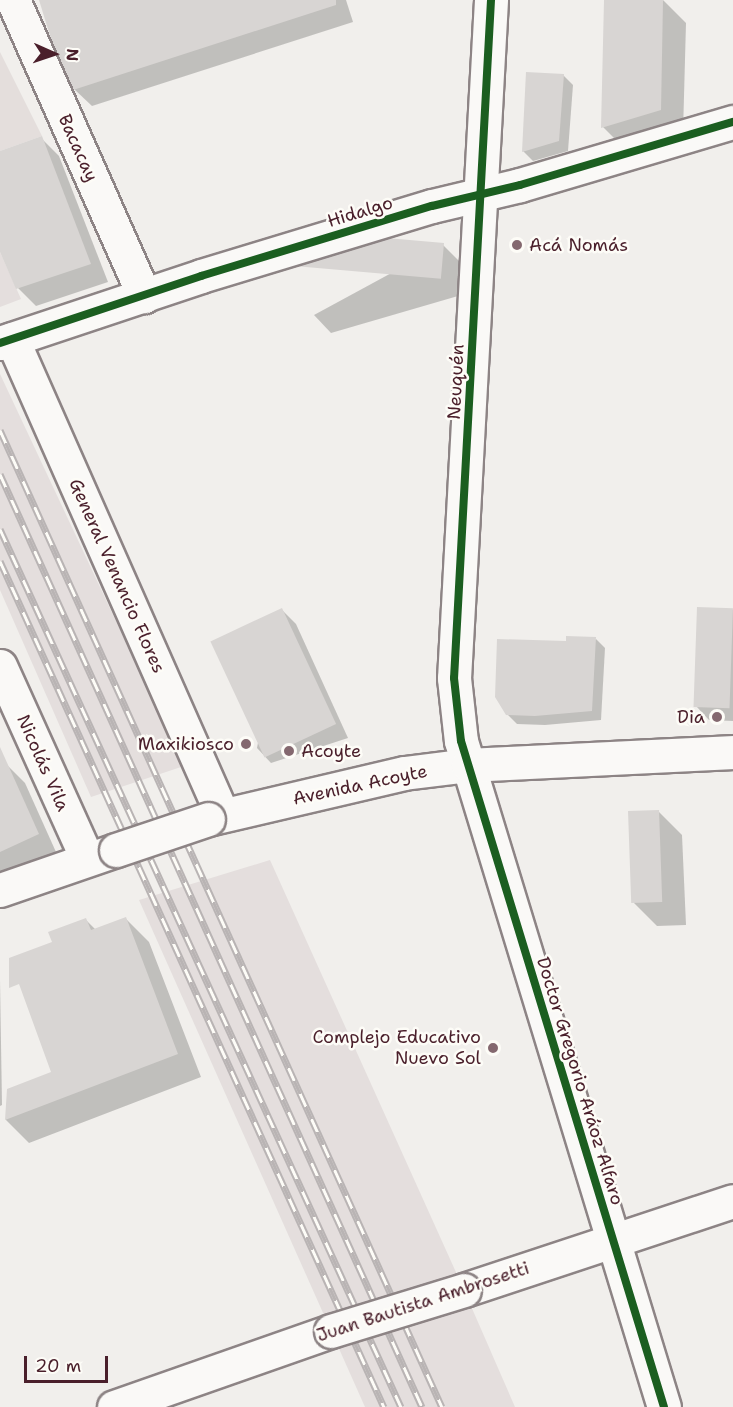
<!DOCTYPE html>
<html>
<head>
<meta charset="utf-8">
<style>
  body { margin:0 }
  #map { position:relative; width:733px; height:1407px; overflow:hidden; background:#f1efec; font-family:"Shantell Sans",sans-serif }
  div>[style] { position:absolute }
  .built>* { inset:0; background:#e4dedd }
  .green>* { inset:0; background:#e4dedc }
  .shadow>* { inset:0; background:#0003 }
  .building>* { inset:0; background:#d8d5d3; transform-origin:0 0 }
  .roads { filter:drop-shadow(2px 0 #8d8485) drop-shadow(-2px 0 #8d8485) drop-shadow(0 2px #8d8485) drop-shadow(0 -2px #8d8485) }
  .minor>* { height:33px; margin:-16.5px; padding:0 16.5px; transform-origin:16.5px; border-radius:16.5px; background:#faf9f7 }
  .major>* { height:33px; margin:-16.5px; padding:0 16.5px; transform-origin:16.5px; border-radius:16.5px; background:#faf9f7 }
  .rail>* { height:7px; margin-top:-3.5px; transform-origin:0; background:repeating-linear-gradient(90deg,#fdfcf7 0 14px,#b9b4b4 0 28px); box-sizing:border-box; border-block:2px solid #b9b4b4 }
  .bridges { filter:drop-shadow(2px 0 #8d8485) drop-shadow(-2px 0 #8d8485) drop-shadow(0 2px #8d8485) drop-shadow(0 -2px #8d8485) }
  .minor-bridge>* { height:33px; margin:-16.5px; padding:0 16.5px; transform-origin:16.5px; border-radius:16.5px; background:#faf9f7 }
  .major-bridge>* { height:33px; margin:-16.5px; padding:0 16.5px; transform-origin:16.5px; border-radius:16.5px; background:#faf9f7 }
  .cycleway>* { height:8px; margin:-4px; padding:0 4px; transform-origin:4px; border-radius:4px; background:#1b5e20 }
  .dots>* { width:16px; height:16px; translate:-50% -50%; box-sizing:border-box; border:3px solid #fdfcf7; border-radius:50% }
  span { translate:-50% -50%; white-space:nowrap; text-align:center; line-height:1.15; -webkit-text-stroke:5px #fdfcf7; paint-order:stroke }
  .street-label { font-size:18px; color:#4a1f2b }
  .poi-label { font-size:18px; color:#4a1f2b }
  .left { translate:0 -50%; text-align:left }
  .right { translate:-100% -50%; text-align:right }
  .north { position:absolute; left:24px; top:24px; width:60px; height:60px; -webkit-text-stroke:4px #fdfcf7; paint-order:stroke; rotate:93deg; font-size:16px; font-weight:700; line-height:24px; text-align:center; color:#4a1f2b }
  .north::after { content:''; display:block; margin:auto; width:21px; height:27px; background:#4a1f2b; clip-path:polygon(50% 0,100% 100%,50% 72%,0 100%) }
  .scale { position:absolute; left:24px; top:1356px; width:84px; height:27px; box-sizing:border-box; border:3px solid #4a1f2b; border-top:0; padding-left:8px; font-size:18px; line-height:21px; white-space:nowrap; color:#4a1f2b; -webkit-text-stroke:4px #fdfcf7; paint-order:stroke }
</style>
</head>
<body>
<div id="map">
  <div class="built">
    <div style="clip-path:polygon(0 252px,21px 299px,0 307px)"></div>
    <div style="clip-path:polygon(0 374px,184px 766px,91px 797px,0 590px)"></div>
    <div style="clip-path:polygon(270px 860px,464px 1290px,515px 1407px,365px 1407px,139px 900px)"></div>
  </div>
  <div class="green">
    <div style="clip-path:polygon(0 52px,42px 136px,0 151px)"></div>
  </div>
  <div class="shadow">
    <div style="clip-path:polygon(40px 0,346px 0,353px 22px,92px 106px,74px 89px)"></div>
    <div style="clip-path:polygon(606px 0,663px 0,686px 23px,683px 133px,626px 150px,603px 127px)"></div>
    <div style="clip-path:polygon(563px 75px,573px 85px,568px 151px,533px 161px,523px 151px)"></div>
    <div style="clip-path:polygon(41px 138px,59px 156px,108px 282px,36px 306px,18px 288px,0 248px,0 153px)"></div>
    <div style="clip-path:polygon(443px 245px,461px 263px,458px 296px,331px 333px,314px 315px)"></div>
    <div style="clip-path:polygon(699px 609px,733px 610px,733px 721px,709px 720px,696px 706px)"></div>
    <div style="clip-path:polygon(282px 610px,296px 624px,348px 738px,271px 763px,257px 748px)"></div>
    <div style="clip-path:polygon(596px 639px,605px 648px,601px 720px,545px 725px,517px 724px,507px 714px)"></div>
    <div style="clip-path:polygon(7px 765px,25px 783px,56px 852px,0 878px,0 768px)"></div>
    <div style="clip-path:polygon(659px 812px,682px 835px,686px 925px,657px 926px,634px 903px)"></div>
    <div style="clip-path:polygon(126px 919px,149px 942px,201px 1077px,29px 1143px,6px 1120px,8px 1090px,53px 1073px,86px 920px,96px 930px)"></div>
    <div style="clip-path:polygon(0 980px,2px 1105px,0 1106px)"></div>
  </div>
  <div class="building">
    <div style="clip-path:polygon(39px 0,336px 0,336px 5px,73px 90px,52px 42px)"></div>
    <div style="clip-path:polygon(604px 0,663px 0,661px 110px,601px 128px)"></div>
    <div style="clip-path:polygon(526px 72px,564px 74px,559px 141px,522px 152px)"></div>
    <div style="clip-path:polygon(42px 136px,91px 264px,16px 289px,0 252px,0 151px)"></div>
    <div style="left:444px;top:243px;width:36px;height:147px;rotate:95deg"></div>
    <div style="left:697px;top:607px;width:36px;height:100px;rotate:2deg"></div>
    <div style="left:282px;top:608px;width:128px;height:79px;rotate:65deg"></div>
    <div style="clip-path:polygon(566px 636px,596px 637px,592px 711px,535px 716px,506px 715px,495px 697px,497px 639px,566px 641px)"></div>
    <div style="clip-path:polygon(0 747px,39px 834px,0 852px)"></div>
    <div style="left:659px;top:810px;width:92px;height:31px;rotate:88deg"></div>
    <div style="clip-path:polygon(126px 917px,178px 1054px,5px 1120px,7px 1089px,51px 1072px,19px 984px,9px 988px,9px 958px,52px 942px,48px 932px,86px 918px,91px 930px)"></div>
  </div>
  <div class="roads">
    <div class="minor">
      <div style="left:13px;top:0;width:324px;rotate:66.1deg"></div>
      <div style="left:491px;top:0;width:679px;rotate:93.12deg"></div>
      <div style="left:454px;top:678px;width:63px;rotate:83.7deg"></div>
      <div style="left:461px;top:741px;width:696px;rotate:73.05deg"></div>
      <div style="left:12px;top:339px;width:519px;rotate:66.15deg"></div>
      <div style="left:0;top:343px;width:212px;rotate:-18.4deg"></div>
      <div style="left:201px;top:276px;width:241px;rotate:-16.9deg"></div>
      <div style="left:432px;top:206px;width:90px;rotate:-13.4deg"></div>
      <div style="left:520px;top:185px;width:222px;rotate:-16.5deg"></div>
      <div style="left:0;top:666px;width:212px;rotate:65.7deg"></div>
      <div style="left:464px;top:1290px;width:283px;rotate:-18.3deg"></div>
      <div style="left:114px;top:1407px;width:230px;rotate:-19.3deg"></div>
    </div>
    <div class="major">
      <div style="left:208px;top:819px;width:201px;rotate:-13.2deg"></div>
      <div style="left:404px;top:773px;width:64px;rotate:-7.1deg"></div>
      <div style="left:468px;top:765px;width:265px;rotate:-2.8deg"></div>
      <div style="left:0;top:890px;width:123px;rotate:-19deg"></div>
    </div>
  </div>
  <div class="rail">
    <div style="left:0;top:430px;width:1072px;rotate:65.66deg"></div>
    <div style="left:0;top:474px;width:1024px;rotate:65.66deg"></div>
    <div style="left:0;top:529px;width:965px;rotate:65.45deg"></div>
    <div style="left:0;top:561px;width:929px;rotate:65.59deg"></div>
  </div>
  <div class="bridges">
    <div class="minor-bridge">
      <div style="left:331px;top:1331px;width:139px;rotate:-17.1deg"></div>
    </div>
    <div class="major-bridge">
      <div style="left:116px;top:850px;width:97px;rotate:-18.6deg"></div>
    </div>
  </div>
  <div class="cycleway">
    <div style="left:491px;top:0;width:679px;rotate:93.12deg"></div>
    <div style="left:454px;top:678px;width:63px;rotate:83.7deg"></div>
    <div style="left:461px;top:741px;width:696px;rotate:73.05deg"></div>
    <div style="left:0;top:343px;width:212px;rotate:-18.4deg"></div>
    <div style="left:201px;top:276px;width:241px;rotate:-16.9deg"></div>
    <div style="left:432px;top:206px;width:90px;rotate:-13.4deg"></div>
    <div style="left:520px;top:185px;width:222px;rotate:-16.5deg"></div>
  </div>
  <div class="dots">
    <div style="left:517px;top:245px;background:#84686f"></div>
    <div style="left:717px;top:717px;background:#84686f"></div>
    <div style="left:246px;top:744px;background:#84686f"></div>
    <div style="left:289px;top:751px;background:#84686f"></div>
    <div style="left:493px;top:1048px;background:#84686f"></div>
  </div>
  <div class="street-label">
    <span style="left:78px;top:148px;rotate:66deg">Bacacay</span>
    <span style="left:360px;top:212px;rotate:-17deg">Hidalgo</span>
    <span style="left:456px;top:382px;rotate:-87deg">Neuquén</span>
    <span style="left:117px;top:576px;rotate:66deg">General Venancio Flores</span>
    <span style="left:43px;top:763px;rotate:66deg">Nicolás Vila</span>
    <span style="left:360px;top:785px;rotate:-12deg">Avenida Acoyte</span>
    <span style="left:580px;top:1081px;rotate:73deg">Doctor Gregorio Aráoz Alfaro</span>
    <span style="left:423px;top:1302px;rotate:-18deg">Juan Bautista Ambrosetti</span>
  </div>
  <div class="poi-label">
    <span class="left" style="left:529px;top:245px">Acá Nomás</span>
    <span class="right" style="left:705px;top:717px">Dia</span>
    <span class="right" style="left:234px;top:744px">Maxikiosco</span>
    <span class="left" style="left:301px;top:751px">Acoyte</span>
    <span class="right" style="left:481px;top:1048px">Complejo Educativo<br>Nuevo Sol</span>
  </div>
  <div class="north">N</div>
  <div class="scale">20 m</div>
</div>
</body>
</html>
